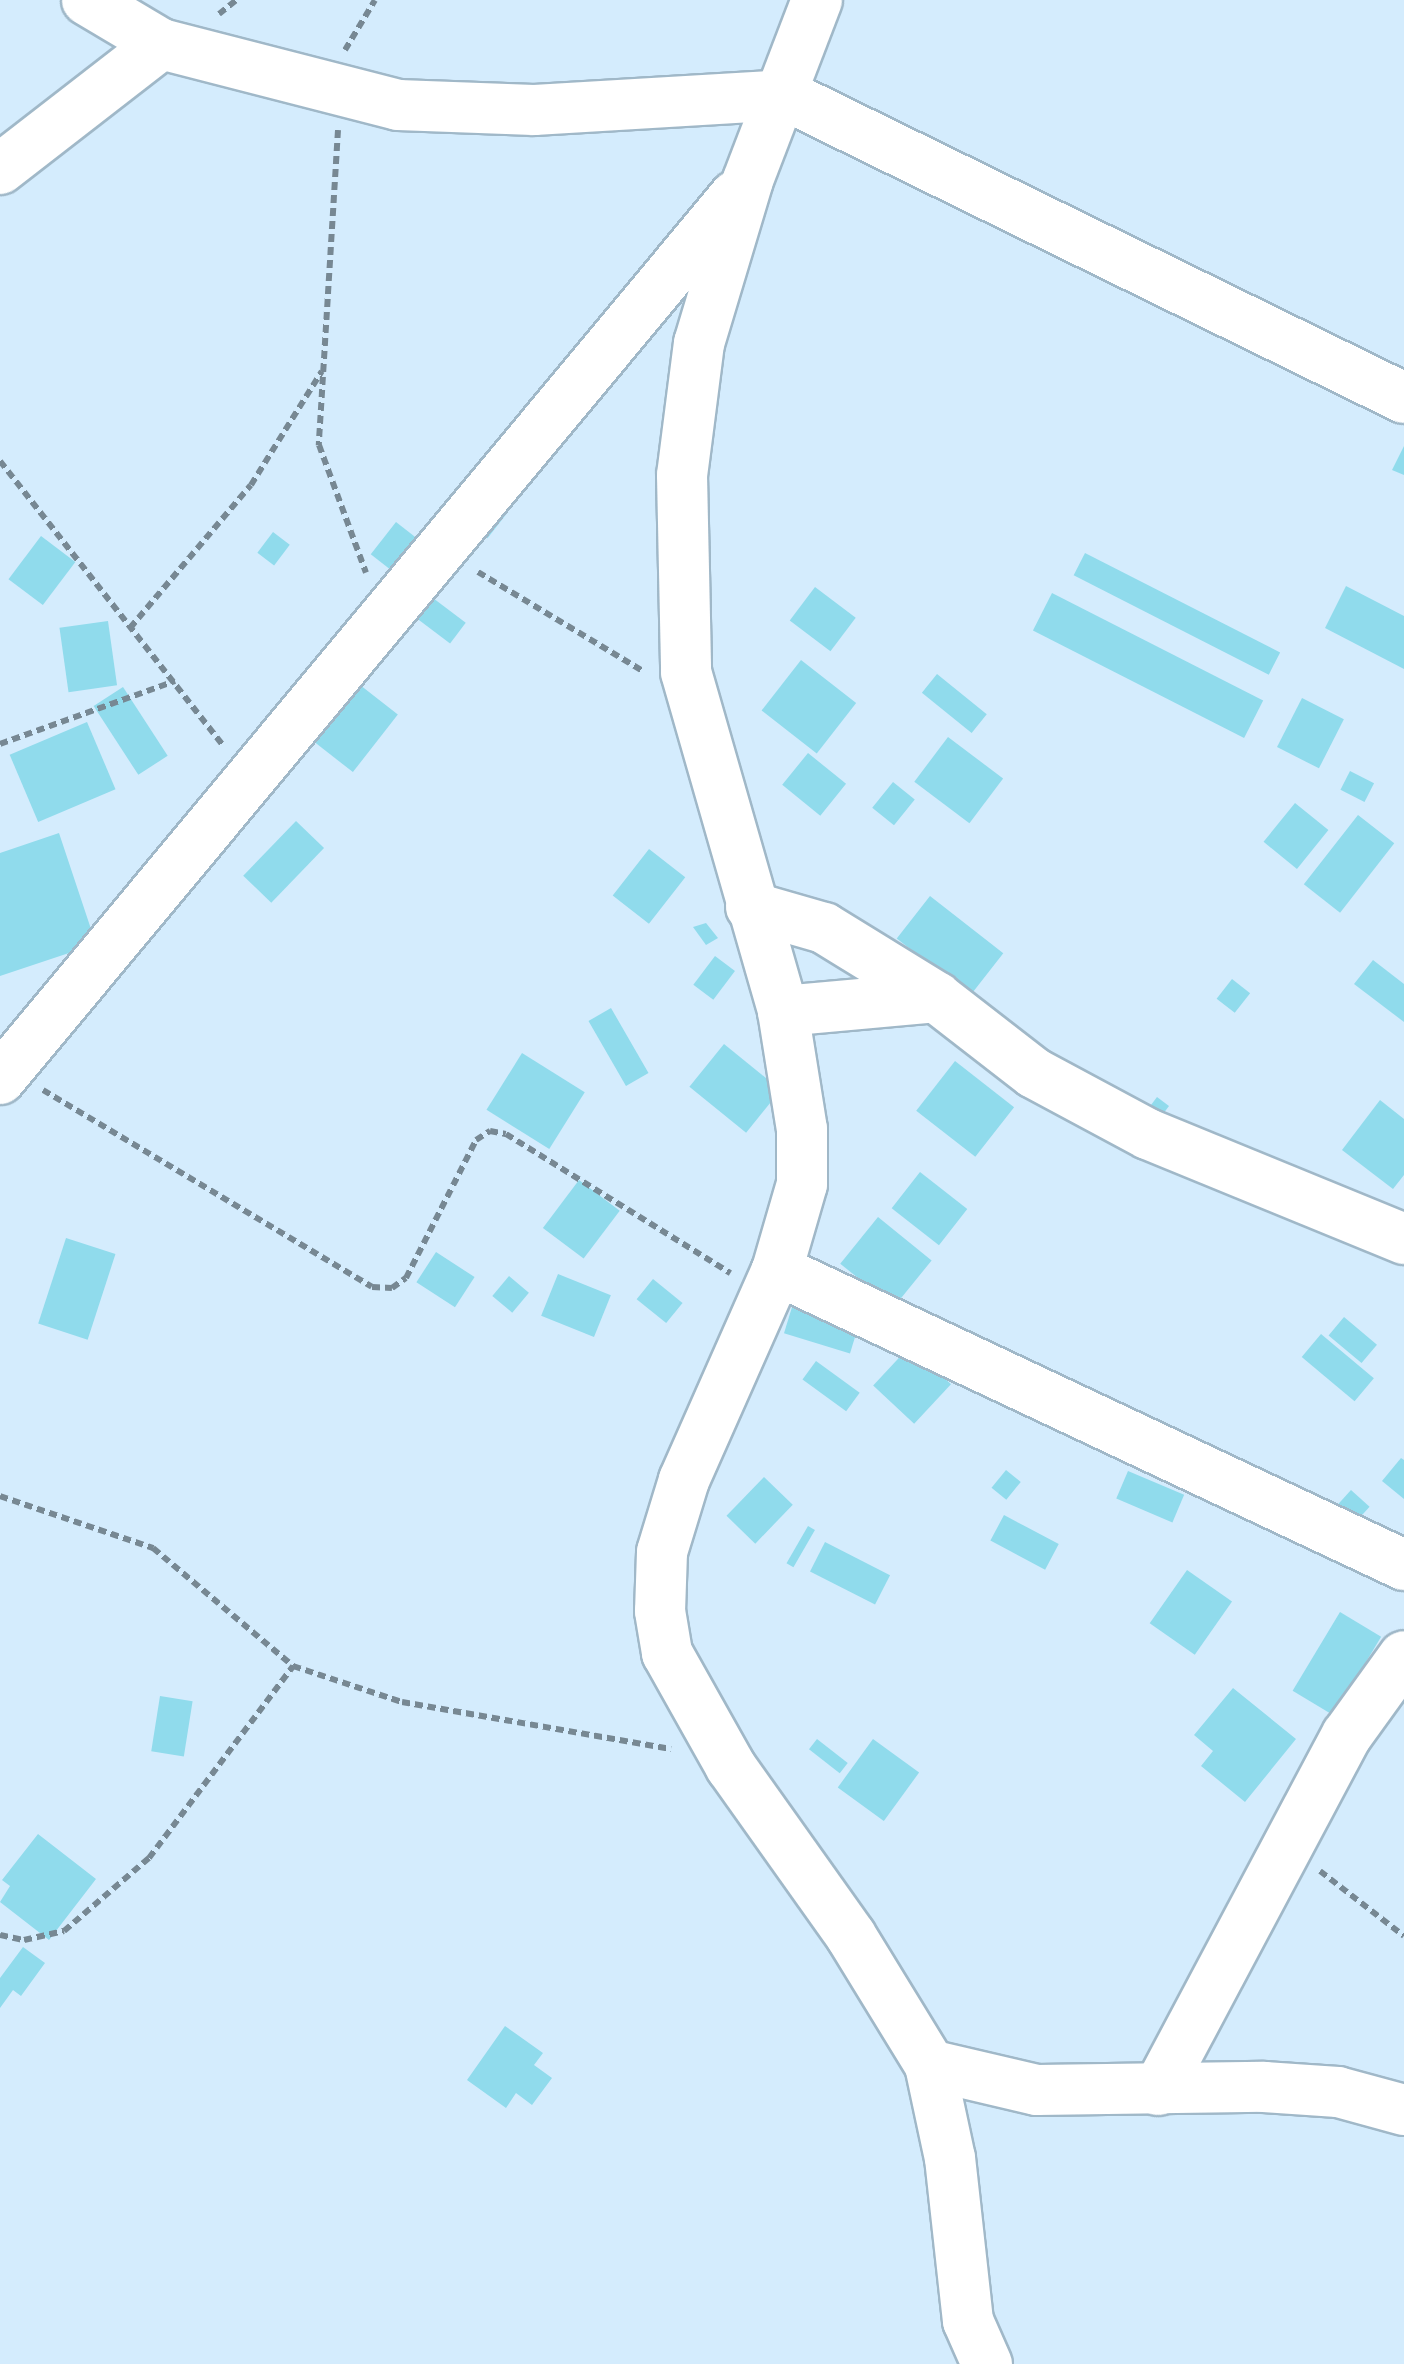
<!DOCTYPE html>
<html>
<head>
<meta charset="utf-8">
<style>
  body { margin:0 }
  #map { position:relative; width:1404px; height:2364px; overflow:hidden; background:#d4ecfd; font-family:"Fira Sans",sans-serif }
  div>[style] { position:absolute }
  .building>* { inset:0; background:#90dbec; transform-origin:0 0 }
  .path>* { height:6px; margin-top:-3px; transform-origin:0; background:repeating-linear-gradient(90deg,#778893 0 8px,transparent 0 13px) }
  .roads { filter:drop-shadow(2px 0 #a0b8c8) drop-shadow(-2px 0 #a0b8c8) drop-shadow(0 2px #a0b8c8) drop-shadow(0 -2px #a0b8c8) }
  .minor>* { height:50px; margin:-25px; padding:0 25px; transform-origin:25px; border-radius:25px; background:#fff }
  span { translate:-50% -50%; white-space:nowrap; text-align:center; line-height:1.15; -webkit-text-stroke:10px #edf7fe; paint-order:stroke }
</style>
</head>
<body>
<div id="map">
  <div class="building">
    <div style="clip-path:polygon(1404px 446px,1404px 475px,1392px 470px)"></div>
    <div style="left:493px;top:502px;width:18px;height:32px;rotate:38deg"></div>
    <div style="left:396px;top:522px;width:28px;height:41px;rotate:38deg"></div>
    <div style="left:273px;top:532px;width:21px;height:26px;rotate:37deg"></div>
    <div style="left:41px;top:536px;width:43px;height:54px;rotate:37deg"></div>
    <div style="left:1085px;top:553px;width:219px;height:25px;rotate:27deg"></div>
    <div style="clip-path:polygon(1346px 586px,1404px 616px,1404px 669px,1325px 628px)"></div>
    <div style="left:815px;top:587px;width:51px;height:42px;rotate:37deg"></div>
    <div style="left:425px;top:592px;width:51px;height:26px;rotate:37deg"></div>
    <div style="left:1052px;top:593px;width:237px;height:42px;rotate:27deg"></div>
    <div style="left:108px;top:621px;width:65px;height:49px;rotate:82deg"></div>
    <div style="left:801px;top:660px;width:70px;height:64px;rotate:38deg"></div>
    <div style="left:937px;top:674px;width:64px;height:24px;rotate:39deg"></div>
    <div style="left:360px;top:685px;width:48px;height:73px;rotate:38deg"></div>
    <div style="left:123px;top:687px;width:82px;height:35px;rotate:57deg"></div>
    <div style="left:1302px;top:698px;width:47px;height:55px;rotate:27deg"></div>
    <div style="left:87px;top:722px;width:73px;height:84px;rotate:67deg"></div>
    <div style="left:948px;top:737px;width:69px;height:56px;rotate:37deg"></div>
    <div style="left:808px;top:753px;width:49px;height:41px;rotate:39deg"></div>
    <div style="left:1350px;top:771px;width:27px;height:21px;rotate:27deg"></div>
    <div style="left:893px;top:782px;width:28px;height:33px;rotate:39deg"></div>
    <div style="left:1295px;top:803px;width:43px;height:50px;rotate:39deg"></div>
    <div style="left:1358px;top:815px;width:46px;height:88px;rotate:38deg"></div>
    <div style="left:296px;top:821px;width:39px;height:76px;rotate:44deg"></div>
    <div style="clip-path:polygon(59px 833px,96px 944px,0 976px,0 853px)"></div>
    <div style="left:649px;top:849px;width:46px;height:59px;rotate:38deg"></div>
    <div style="left:930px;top:896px;width:93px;height:54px;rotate:38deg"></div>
    <div style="clip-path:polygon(706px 923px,718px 938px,706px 945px,693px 927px)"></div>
    <div style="left:715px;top:956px;width:25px;height:36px;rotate:37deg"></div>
    <div style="clip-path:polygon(1373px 960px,1404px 984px,1404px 1022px,1354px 984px)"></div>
    <div style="left:1232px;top:979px;width:23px;height:25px;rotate:38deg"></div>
    <div style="left:611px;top:1008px;width:75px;height:26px;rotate:60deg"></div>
    <div style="left:724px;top:1044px;width:73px;height:55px;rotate:39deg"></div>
    <div style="left:522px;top:1053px;width:74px;height:67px;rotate:32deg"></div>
    <div style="left:955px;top:1061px;width:75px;height:63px;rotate:38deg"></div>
    <div style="left:1157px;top:1097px;width:15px;height:19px;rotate:37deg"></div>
    <div style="clip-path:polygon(1380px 1100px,1404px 1119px,1404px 1175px,1393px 1189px,1342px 1150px)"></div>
    <div style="left:920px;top:1172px;width:60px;height:46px;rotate:38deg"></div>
    <div style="left:579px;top:1180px;width:51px;height:60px;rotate:37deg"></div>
    <div style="left:878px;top:1217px;width:69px;height:60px;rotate:39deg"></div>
    <div style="left:66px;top:1238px;width:52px;height:90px;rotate:18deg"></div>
    <div style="left:436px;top:1252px;width:46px;height:36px;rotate:33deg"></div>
    <div style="left:558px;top:1274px;width:57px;height:45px;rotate:22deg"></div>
    <div style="left:509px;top:1276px;width:26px;height:26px;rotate:40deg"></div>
    <div style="left:653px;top:1279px;width:38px;height:26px;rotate:39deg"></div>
    <div style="left:796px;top:1294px;width:69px;height:41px;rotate:17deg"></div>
    <div style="left:1344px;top:1317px;width:43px;height:24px;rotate:40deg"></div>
    <div style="left:1321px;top:1334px;width:69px;height:30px;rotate:40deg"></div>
    <div style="left:910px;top:1346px;width:56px;height:54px;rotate:43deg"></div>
    <div style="left:816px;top:1361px;width:54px;height:23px;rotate:36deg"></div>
    <div style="clip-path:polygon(1401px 1458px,1404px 1460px,1404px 1499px,1382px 1481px)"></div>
    <div style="left:1006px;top:1470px;width:19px;height:23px;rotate:39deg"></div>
    <div style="left:1128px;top:1471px;width:61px;height:30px;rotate:23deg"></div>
    <div style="left:764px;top:1477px;width:40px;height:54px;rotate:44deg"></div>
    <div style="left:1351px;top:1490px;width:25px;height:19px;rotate:42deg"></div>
    <div style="left:1004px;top:1515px;width:62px;height:29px;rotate:28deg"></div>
    <div style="left:808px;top:1526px;width:8px;height:43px;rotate:30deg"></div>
    <div style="left:825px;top:1542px;width:73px;height:33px;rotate:27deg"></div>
    <div style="left:1187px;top:1570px;width:55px;height:65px;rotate:35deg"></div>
    <div style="left:1340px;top:1612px;width:48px;height:92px;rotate:31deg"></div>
    <div style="clip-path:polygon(1233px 1688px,1296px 1739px,1245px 1802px,1201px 1766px,1213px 1751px,1194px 1735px)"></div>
    <div style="left:160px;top:1696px;width:33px;height:56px;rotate:9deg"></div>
    <div style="left:817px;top:1739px;width:39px;height:13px;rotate:38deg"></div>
    <div style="left:873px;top:1739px;width:57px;height:60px;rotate:36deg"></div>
    <div style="clip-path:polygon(38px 1834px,96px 1879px,49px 1940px,0 1902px,10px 1886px,2px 1880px)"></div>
    <div style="clip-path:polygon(23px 1947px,45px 1963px,21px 1996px,13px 1990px,0 2008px,0 1978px)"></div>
    <div style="clip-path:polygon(505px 2026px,543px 2053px,534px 2065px,552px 2078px,532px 2105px,516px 2093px,506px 2108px,467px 2080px)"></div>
  </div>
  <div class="path">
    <div style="left:219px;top:14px;width:22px;rotate:-39deg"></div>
    <div style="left:345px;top:50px;width:58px;rotate:-59deg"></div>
    <div style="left:338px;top:130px;width:316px;rotate:93.5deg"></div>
    <div style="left:319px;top:445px;width:136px;rotate:69.8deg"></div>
    <div style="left:0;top:461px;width:363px;rotate:51.9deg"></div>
    <div style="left:478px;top:572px;width:192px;rotate:31deg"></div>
    <div style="left:130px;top:628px;width:187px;rotate:-49.8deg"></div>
    <div style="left:251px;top:485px;width:134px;rotate:-58.1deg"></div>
    <div style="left:0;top:744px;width:186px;rotate:-19.8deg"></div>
    <div style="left:43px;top:1090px;width:383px;rotate:30.9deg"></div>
    <div style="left:372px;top:1287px;width:20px;rotate:3deg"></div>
    <div style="left:392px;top:1288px;width:17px;rotate:-36deg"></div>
    <div style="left:406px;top:1278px;width:155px;rotate:-63.1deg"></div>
    <div style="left:476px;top:1140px;width:17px;rotate:-33deg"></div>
    <div style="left:490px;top:1131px;width:16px;rotate:11deg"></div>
    <div style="left:506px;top:1134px;width:264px;rotate:31.8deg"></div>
    <div style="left:0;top:1496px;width:162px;rotate:18.8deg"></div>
    <div style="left:153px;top:1548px;width:183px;rotate:40.1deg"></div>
    <div style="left:293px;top:1666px;width:115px;rotate:18.3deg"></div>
    <div style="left:402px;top:1702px;width:273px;rotate:9.9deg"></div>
    <div style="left:1320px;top:1871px;width:106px;rotate:37.7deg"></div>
    <div style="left:0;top:1935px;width:25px;rotate:12deg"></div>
    <div style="left:24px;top:1940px;width:41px;rotate:-12.7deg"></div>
    <div style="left:64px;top:1931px;width:112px;rotate:-40.7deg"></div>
    <div style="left:149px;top:1858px;width:240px;rotate:-53.1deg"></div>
  </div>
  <div class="roads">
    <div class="minor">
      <div style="left:87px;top:0;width:86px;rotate:30.7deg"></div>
      <div style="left:161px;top:44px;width:245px;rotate:14.4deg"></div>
      <div style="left:398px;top:105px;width:136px;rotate:2.1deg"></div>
      <div style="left:534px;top:110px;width:251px;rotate:-3.4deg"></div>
      <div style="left:785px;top:95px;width:689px;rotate:26.08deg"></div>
      <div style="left:817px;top:0;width:193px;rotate:111deg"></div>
      <div style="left:748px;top:180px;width:170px;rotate:106.7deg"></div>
      <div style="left:699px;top:343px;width:133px;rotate:97.3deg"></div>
      <div style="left:682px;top:475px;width:197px;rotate:88.8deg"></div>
      <div style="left:686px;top:672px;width:353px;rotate:74deg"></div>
      <div style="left:783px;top:1011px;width:120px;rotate:80.9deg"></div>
      <div style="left:802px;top:1129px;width:55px;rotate:90deg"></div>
      <div style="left:802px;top:1184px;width:90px;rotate:106.2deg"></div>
      <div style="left:777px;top:1270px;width:230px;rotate:113.9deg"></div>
      <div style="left:684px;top:1480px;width:75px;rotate:107deg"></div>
      <div style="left:662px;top:1552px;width:59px;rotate:91.9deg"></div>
      <div style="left:660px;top:1611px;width:43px;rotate:80.5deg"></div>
      <div style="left:667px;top:1653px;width:131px;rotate:60.7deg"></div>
      <div style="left:731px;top:1767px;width:207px;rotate:54.6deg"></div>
      <div style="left:851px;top:1936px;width:151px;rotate:58.5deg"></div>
      <div style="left:930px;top:2065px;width:95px;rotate:77.9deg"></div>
      <div style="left:950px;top:2158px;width:164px;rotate:83.7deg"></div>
      <div style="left:968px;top:2321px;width:47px;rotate:66.2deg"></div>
      <div style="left:0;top:169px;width:204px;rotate:-37.8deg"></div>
      <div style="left:751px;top:907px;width:76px;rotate:16deg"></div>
      <div style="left:824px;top:928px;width:132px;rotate:31.6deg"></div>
      <div style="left:936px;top:997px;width:124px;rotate:37.8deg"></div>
      <div style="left:1034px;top:1073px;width:129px;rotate:28.2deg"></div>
      <div style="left:1148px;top:1134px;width:277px;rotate:22.3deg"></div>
      <div style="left:783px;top:1011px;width:154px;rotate:-5.2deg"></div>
      <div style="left:0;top:1079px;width:1149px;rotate:-50.23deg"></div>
      <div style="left:777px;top:1270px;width:693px;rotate:25.2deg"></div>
      <div style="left:930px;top:2065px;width:110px;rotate:13.2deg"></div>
      <div style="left:1037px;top:2090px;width:227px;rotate:-0.8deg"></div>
      <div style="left:1264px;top:2087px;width:74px;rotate:3.9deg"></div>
      <div style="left:1338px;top:2092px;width:68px;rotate:15.3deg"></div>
      <div style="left:1158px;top:2090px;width:402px;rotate:-62deg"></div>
      <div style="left:1347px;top:1735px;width:97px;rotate:-54.2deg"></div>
    </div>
  </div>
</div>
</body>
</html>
